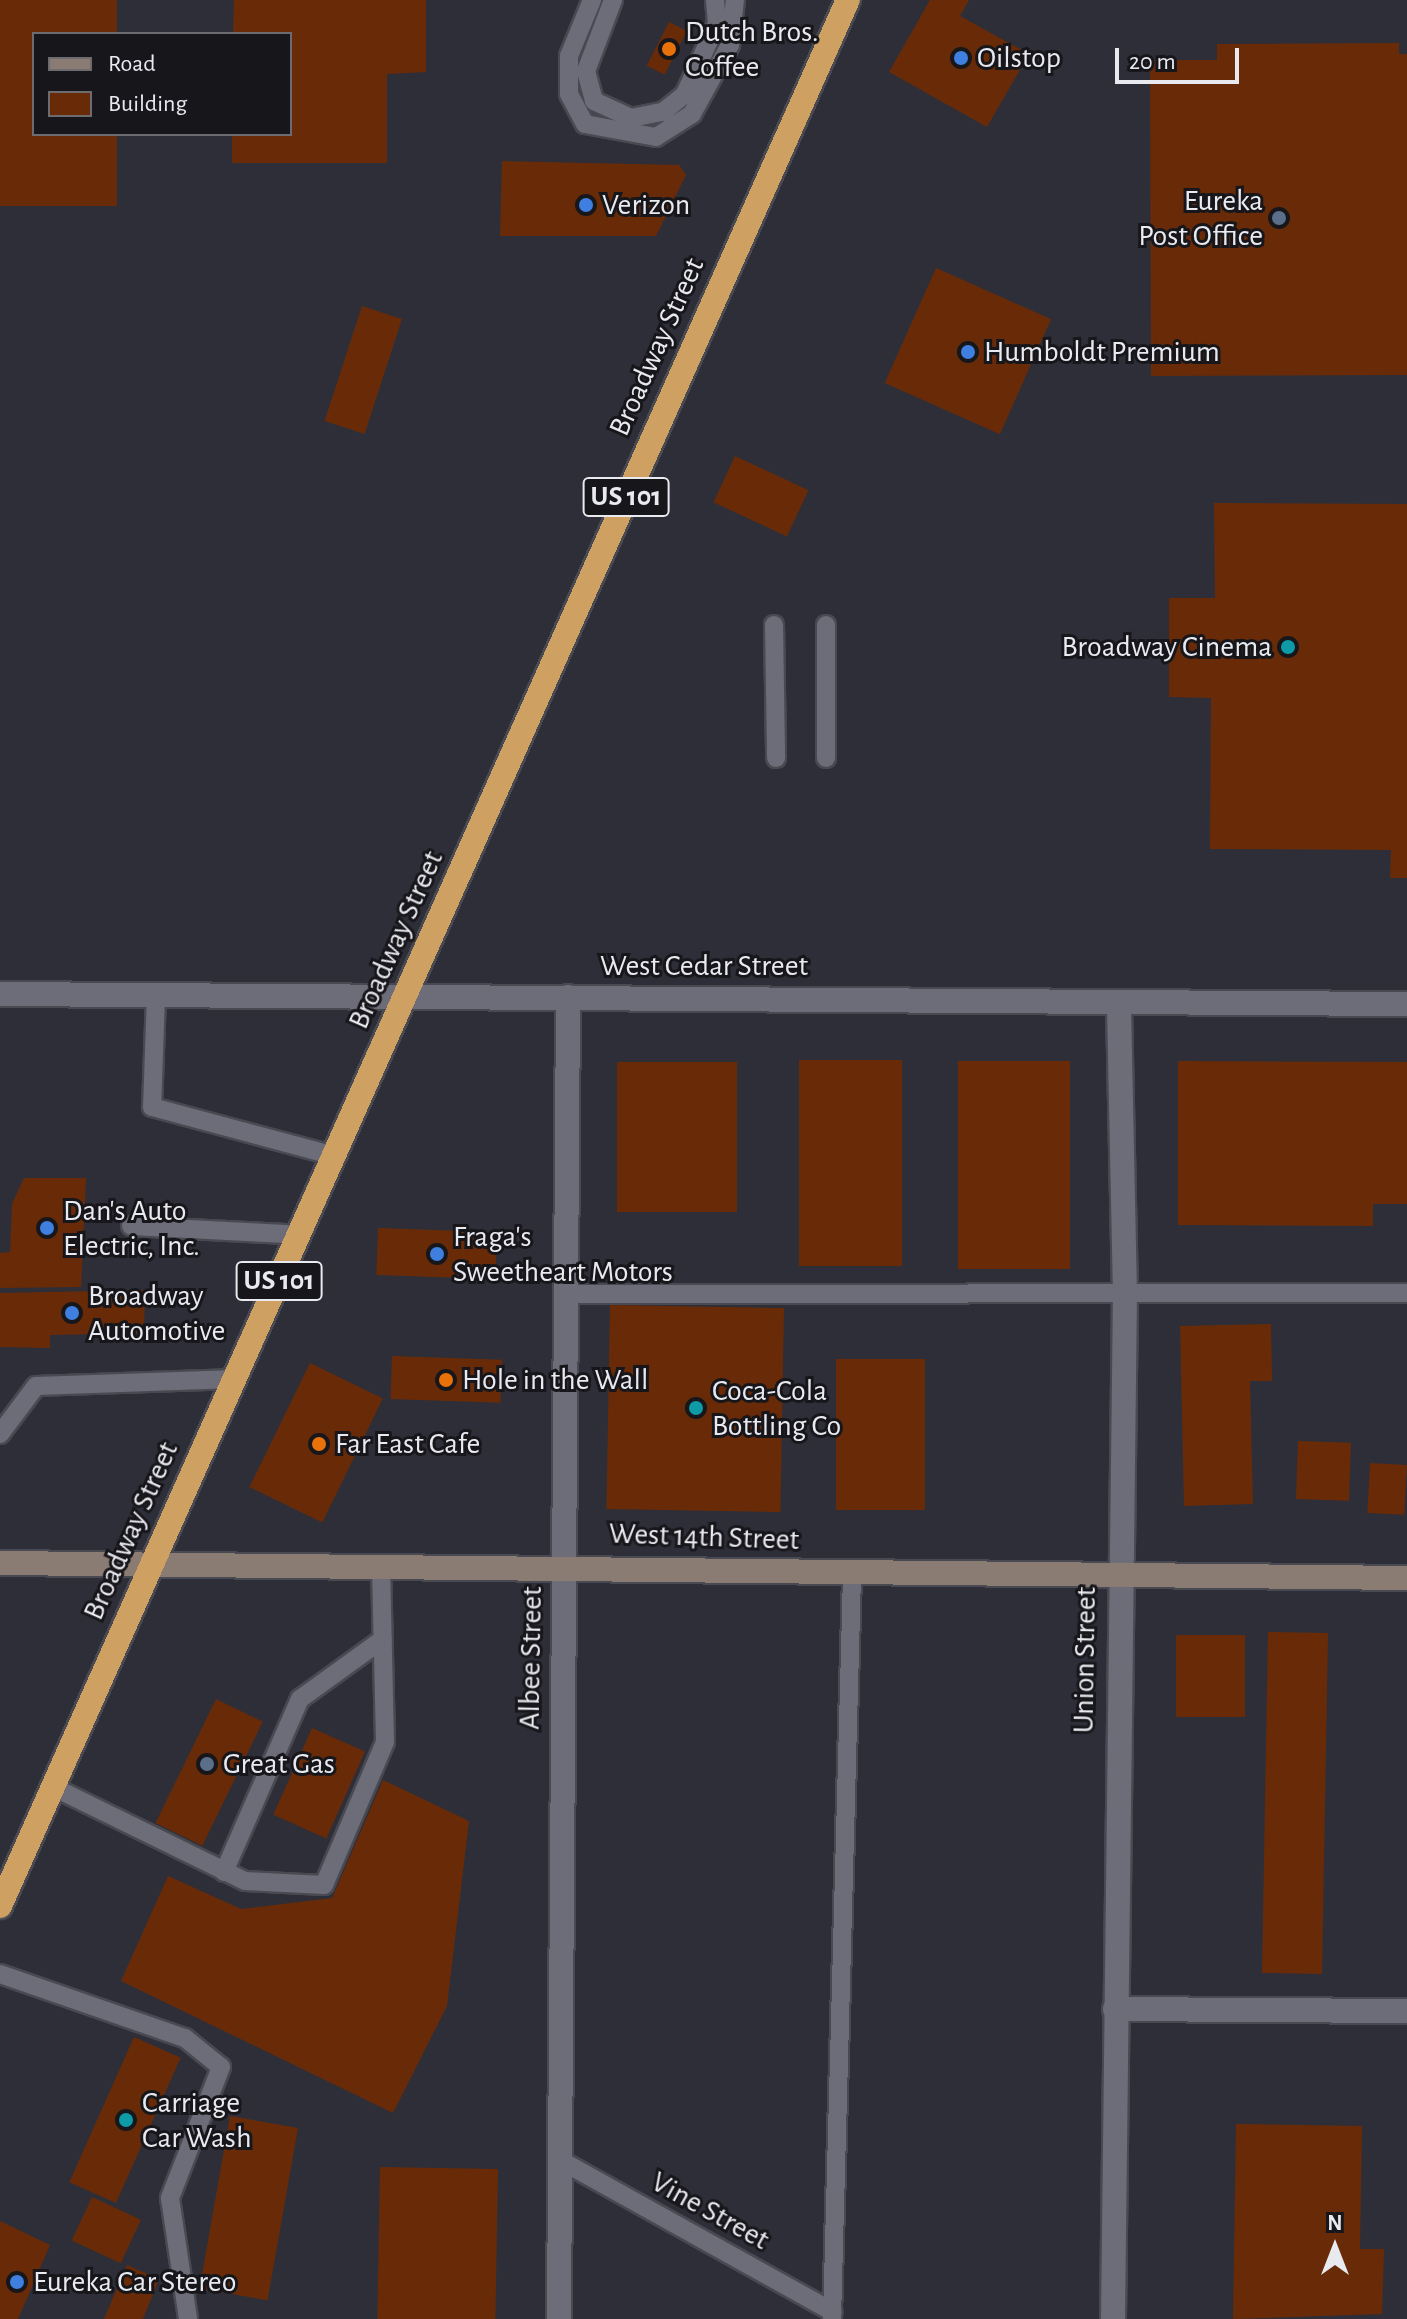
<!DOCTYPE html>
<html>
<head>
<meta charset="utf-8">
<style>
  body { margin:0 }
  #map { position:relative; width:1407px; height:2319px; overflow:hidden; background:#2e2e39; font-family:"Alegreya Sans",sans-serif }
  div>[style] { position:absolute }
  .building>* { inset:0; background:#692b07; transform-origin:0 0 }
  .roads { filter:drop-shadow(2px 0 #494952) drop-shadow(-2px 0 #494952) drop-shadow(0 2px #494952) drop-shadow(0 -2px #494952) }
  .lane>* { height:18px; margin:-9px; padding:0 9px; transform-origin:9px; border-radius:9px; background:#6d6c79 }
  .street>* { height:24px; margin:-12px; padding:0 12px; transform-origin:12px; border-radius:12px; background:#6d6c79 }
  .secondary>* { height:24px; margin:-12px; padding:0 12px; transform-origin:12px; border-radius:12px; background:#8a7c72 }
  .highway>* { height:24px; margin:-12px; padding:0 12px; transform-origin:12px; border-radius:12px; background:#cea062 }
  .dots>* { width:22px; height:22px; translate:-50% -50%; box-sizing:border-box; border:4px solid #17171b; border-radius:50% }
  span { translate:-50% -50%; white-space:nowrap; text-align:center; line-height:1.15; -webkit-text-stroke:6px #17171b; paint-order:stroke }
  .shield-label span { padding:2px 6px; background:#17171b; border:2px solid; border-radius:6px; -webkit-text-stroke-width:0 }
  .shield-label { font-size:28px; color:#e9e9f0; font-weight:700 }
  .poi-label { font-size:30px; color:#e9e9f0 }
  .left { translate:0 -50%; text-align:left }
  .right { translate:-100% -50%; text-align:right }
  .street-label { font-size:30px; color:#e9e9f0 }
  .legend { position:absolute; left:32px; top:32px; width:260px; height:104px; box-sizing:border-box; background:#17171b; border:2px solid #6b6b70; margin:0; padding:10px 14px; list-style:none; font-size:24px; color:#e9e9f0 }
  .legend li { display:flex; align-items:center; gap:16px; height:40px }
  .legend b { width:40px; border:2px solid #6b6b70 }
  .north { position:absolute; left:1295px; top:2207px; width:80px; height:80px; -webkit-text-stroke:6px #17171b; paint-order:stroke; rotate:0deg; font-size:22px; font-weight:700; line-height:32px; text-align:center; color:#e9e9f0 }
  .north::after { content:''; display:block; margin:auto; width:28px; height:36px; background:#e9e9f0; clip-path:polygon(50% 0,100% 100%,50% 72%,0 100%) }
  .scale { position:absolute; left:1115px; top:48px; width:124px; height:36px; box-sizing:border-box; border:4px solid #e9e9f0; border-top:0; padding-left:10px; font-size:24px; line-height:28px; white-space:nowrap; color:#e9e9f0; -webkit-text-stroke:6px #17171b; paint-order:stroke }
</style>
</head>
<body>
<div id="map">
  <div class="building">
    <div style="clip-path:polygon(0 0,117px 0,117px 34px,34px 34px,34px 134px,117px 134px,117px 206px,0 206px)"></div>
    <div style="clip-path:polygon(234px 0,426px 0,426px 72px,387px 74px,387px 163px,232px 163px,232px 134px,290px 134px,290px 34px,233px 34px)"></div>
    <div style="clip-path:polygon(930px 0,969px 0,960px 16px,1029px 54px,987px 127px,889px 72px)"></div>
    <div style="left:669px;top:22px;width:20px;height:49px;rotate:27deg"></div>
    <div style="clip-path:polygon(1399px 43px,1399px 54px,1407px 54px,1407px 375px,1151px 376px,1150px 60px,1217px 60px,1217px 44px)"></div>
    <div style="clip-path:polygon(502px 161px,679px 165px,686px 175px,656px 236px,500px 236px)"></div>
    <div style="left:936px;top:268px;width:126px;height:126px;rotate:24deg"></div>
    <div style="left:362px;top:306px;width:42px;height:121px;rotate:18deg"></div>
    <div style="left:735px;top:456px;width:81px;height:51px;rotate:25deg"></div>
    <div style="clip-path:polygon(1214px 503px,1407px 504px,1407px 878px,1390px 878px,1391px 850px,1210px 849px,1211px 698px,1169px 697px,1169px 598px,1215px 598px)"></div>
    <div style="left:799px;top:1060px;width:103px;height:206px"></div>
    <div style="left:1070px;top:1061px;width:208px;height:112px;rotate:90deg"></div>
    <div style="clip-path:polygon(1178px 1061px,1407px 1062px,1407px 1204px,1373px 1204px,1373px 1226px,1178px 1225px)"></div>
    <div style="left:617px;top:1062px;width:120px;height:150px"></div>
    <div style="clip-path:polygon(24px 1178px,86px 1178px,81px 1287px,0 1288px,0 1253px,10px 1252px,12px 1204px)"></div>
    <div style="left:378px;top:1228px;width:119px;height:47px;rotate:2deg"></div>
    <div style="clip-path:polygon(145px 1290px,144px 1333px,50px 1335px,50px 1348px,0 1347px,0 1293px)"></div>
    <div style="left:610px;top:1305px;width:174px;height:204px;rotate:1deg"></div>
    <div style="clip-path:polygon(1271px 1324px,1272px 1381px,1250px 1381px,1253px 1504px,1184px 1506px,1180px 1326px)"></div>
    <div style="left:392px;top:1356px;width:110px;height:43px;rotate:2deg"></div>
    <div style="left:836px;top:1359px;width:89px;height:151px"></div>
    <div style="left:310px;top:1363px;width:81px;height:138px;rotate:26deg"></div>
    <div style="left:1298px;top:1441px;width:53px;height:58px;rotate:2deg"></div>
    <div style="left:1370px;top:1463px;width:37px;height:50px;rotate:3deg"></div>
    <div style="left:1268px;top:1632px;width:60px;height:341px;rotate:1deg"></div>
    <div style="left:1176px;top:1635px;width:69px;height:82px"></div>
    <div style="left:216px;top:1699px;width:52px;height:138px;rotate:26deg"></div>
    <div style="left:312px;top:1728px;width:58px;height:95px;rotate:24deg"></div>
    <div style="clip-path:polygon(383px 1780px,469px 1821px,447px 2006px,393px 2113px,121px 1981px,168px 1876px,241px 1909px,332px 1898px)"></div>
    <div style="left:134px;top:2037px;width:51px;height:159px;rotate:24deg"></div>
    <div style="left:230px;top:2116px;width:69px;height:175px;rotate:10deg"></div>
    <div style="clip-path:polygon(1236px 2124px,1362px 2126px,1360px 2249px,1384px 2249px,1382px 2314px,1233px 2319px)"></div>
    <div style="left:380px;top:2167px;width:118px;height:152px;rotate:1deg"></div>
    <div style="left:92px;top:2197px;width:54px;height:48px;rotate:25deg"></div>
    <div style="clip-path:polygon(0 2221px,50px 2245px,18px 2319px,0 2319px)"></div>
    <div style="clip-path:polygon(127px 2265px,159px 2279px,143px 2319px,104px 2319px)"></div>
  </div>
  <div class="roads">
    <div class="lane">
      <div style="left:592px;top:0;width:61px;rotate:112.3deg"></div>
      <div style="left:569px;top:56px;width:38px;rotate:90deg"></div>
      <div style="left:569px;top:94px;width:34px;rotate:62deg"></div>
      <div style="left:585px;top:124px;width:72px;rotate:10.4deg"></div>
      <div style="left:656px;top:137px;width:43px;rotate:-32.6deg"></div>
      <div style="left:692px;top:114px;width:79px;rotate:-61.2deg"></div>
      <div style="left:730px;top:45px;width:45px;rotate:-83.7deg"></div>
      <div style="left:613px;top:0;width:76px;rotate:110.8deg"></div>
      <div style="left:586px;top:71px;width:31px;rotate:75deg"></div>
      <div style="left:594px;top:101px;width:41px;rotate:24.7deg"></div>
      <div style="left:631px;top:118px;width:33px;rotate:-11deg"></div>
      <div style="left:663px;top:112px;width:28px;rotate:-39deg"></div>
      <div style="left:685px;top:94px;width:78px;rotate:-65.7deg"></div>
      <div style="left:717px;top:23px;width:23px;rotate:-95deg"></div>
      <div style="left:774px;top:625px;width:133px;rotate:89.1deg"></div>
      <div style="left:826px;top:625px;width:133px;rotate:90deg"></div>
      <div style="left:156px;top:995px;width:112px;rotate:92deg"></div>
      <div style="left:152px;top:1107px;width:189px;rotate:15deg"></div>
      <div style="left:131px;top:1226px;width:169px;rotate:3deg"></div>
      <div style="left:568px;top:1294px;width:839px;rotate:-0.07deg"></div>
      <div style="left:0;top:1434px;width:60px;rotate:-53.1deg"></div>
      <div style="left:36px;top:1386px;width:199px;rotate:-2deg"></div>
      <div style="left:51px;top:1786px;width:216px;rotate:26.1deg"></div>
      <div style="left:245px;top:1881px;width:79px;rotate:2.9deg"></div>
      <div style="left:324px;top:1885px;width:155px;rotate:-66.9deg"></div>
      <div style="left:385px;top:1742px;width:175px;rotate:-91.3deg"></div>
      <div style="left:224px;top:1872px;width:189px;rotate:-66.3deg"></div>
      <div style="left:300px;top:1699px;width:102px;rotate:-35.9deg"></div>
      <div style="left:0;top:1974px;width:196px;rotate:19.1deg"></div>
      <div style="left:185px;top:2038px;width:46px;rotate:38.9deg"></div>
      <div style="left:221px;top:2067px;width:141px;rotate:111.3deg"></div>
      <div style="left:170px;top:2198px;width:122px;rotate:81.5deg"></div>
      <div style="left:560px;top:2160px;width:312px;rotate:29.1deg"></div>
      <div style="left:832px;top:2319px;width:745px;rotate:-88.46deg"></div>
    </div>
    <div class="street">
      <div style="left:0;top:994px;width:1407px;rotate:0.41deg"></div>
      <div style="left:1115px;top:2009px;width:292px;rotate:0.4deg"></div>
      <div style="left:559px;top:2319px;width:1322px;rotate:-89.61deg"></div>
      <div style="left:1113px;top:2319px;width:1025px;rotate:-89.33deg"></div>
      <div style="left:1125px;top:1294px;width:292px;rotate:-91.2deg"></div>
    </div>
    <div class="secondary">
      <div style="left:0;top:1563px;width:1407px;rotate:0.61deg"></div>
    </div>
    <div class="highway">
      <div style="left:0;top:1906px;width:2086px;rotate:-66.02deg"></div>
    </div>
  </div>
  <div class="dots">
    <div style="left:669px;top:49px;background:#e8710a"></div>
    <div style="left:961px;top:58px;background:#3f7fe0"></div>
    <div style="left:586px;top:205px;background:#3f7fe0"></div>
    <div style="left:1279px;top:218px;background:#5c6f8a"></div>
    <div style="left:968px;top:352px;background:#3f7fe0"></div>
    <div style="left:1288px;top:647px;background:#0f9aa8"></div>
    <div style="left:47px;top:1228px;background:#3f7fe0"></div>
    <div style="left:437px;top:1254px;background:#3f7fe0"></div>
    <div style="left:72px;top:1313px;background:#3f7fe0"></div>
    <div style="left:446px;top:1380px;background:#e8710a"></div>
    <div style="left:696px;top:1408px;background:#0f9aa8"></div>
    <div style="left:319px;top:1444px;background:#e8710a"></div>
    <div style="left:207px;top:1764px;background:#5c6f8a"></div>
    <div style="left:126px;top:2120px;background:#0f9aa8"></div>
    <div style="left:17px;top:2282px;background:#3f7fe0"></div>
  </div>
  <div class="shield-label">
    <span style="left:626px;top:497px">US 101</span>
    <span style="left:279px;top:1281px">US 101</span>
  </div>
  <div class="poi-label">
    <span class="left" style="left:685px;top:49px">Dutch Bros.<br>Coffee</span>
    <span class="left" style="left:977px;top:58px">Oilstop</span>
    <span class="right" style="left:1263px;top:218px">Eureka<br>Post Office</span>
    <span class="left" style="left:602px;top:205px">Verizon</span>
    <span class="left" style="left:984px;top:352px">Humboldt Premium</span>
    <span class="right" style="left:1272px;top:647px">Broadway Cinema</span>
    <span class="left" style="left:63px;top:1228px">Dan's Auto<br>Electric, Inc.</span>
    <span class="left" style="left:453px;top:1254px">Fraga's<br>Sweetheart Motors</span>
    <span class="left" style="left:88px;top:1313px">Broadway<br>Automotive</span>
    <span class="left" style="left:462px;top:1380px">Hole in the Wall</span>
    <span class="left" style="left:712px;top:1408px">Coca-Cola<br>Bottling Co</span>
    <span class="left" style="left:335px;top:1444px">Far East Cafe</span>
    <span class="left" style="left:223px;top:1764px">Great Gas</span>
    <span class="left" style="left:142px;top:2120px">Carriage<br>Car Wash</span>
    <span class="left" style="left:33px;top:2282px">Eureka Car Stereo</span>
  </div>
  <div class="street-label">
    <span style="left:657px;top:347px;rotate:-66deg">Broadway Street</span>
    <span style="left:396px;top:940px;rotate:-66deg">Broadway Street</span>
    <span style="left:704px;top:966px">West Cedar Street</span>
    <span style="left:131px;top:1531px;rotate:-66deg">Broadway Street</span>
    <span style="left:704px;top:1537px;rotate:2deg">West 14th Street</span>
    <span style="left:531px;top:1658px;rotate:-89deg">Albee Street</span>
    <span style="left:1085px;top:1660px;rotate:-89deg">Union Street</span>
    <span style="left:710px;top:2211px;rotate:29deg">Vine Street</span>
  </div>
  <ul class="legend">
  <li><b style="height:10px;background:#8a7c72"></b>Road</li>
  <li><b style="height:22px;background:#692b07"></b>Building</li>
  </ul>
  <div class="north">N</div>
  <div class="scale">20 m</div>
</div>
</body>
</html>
